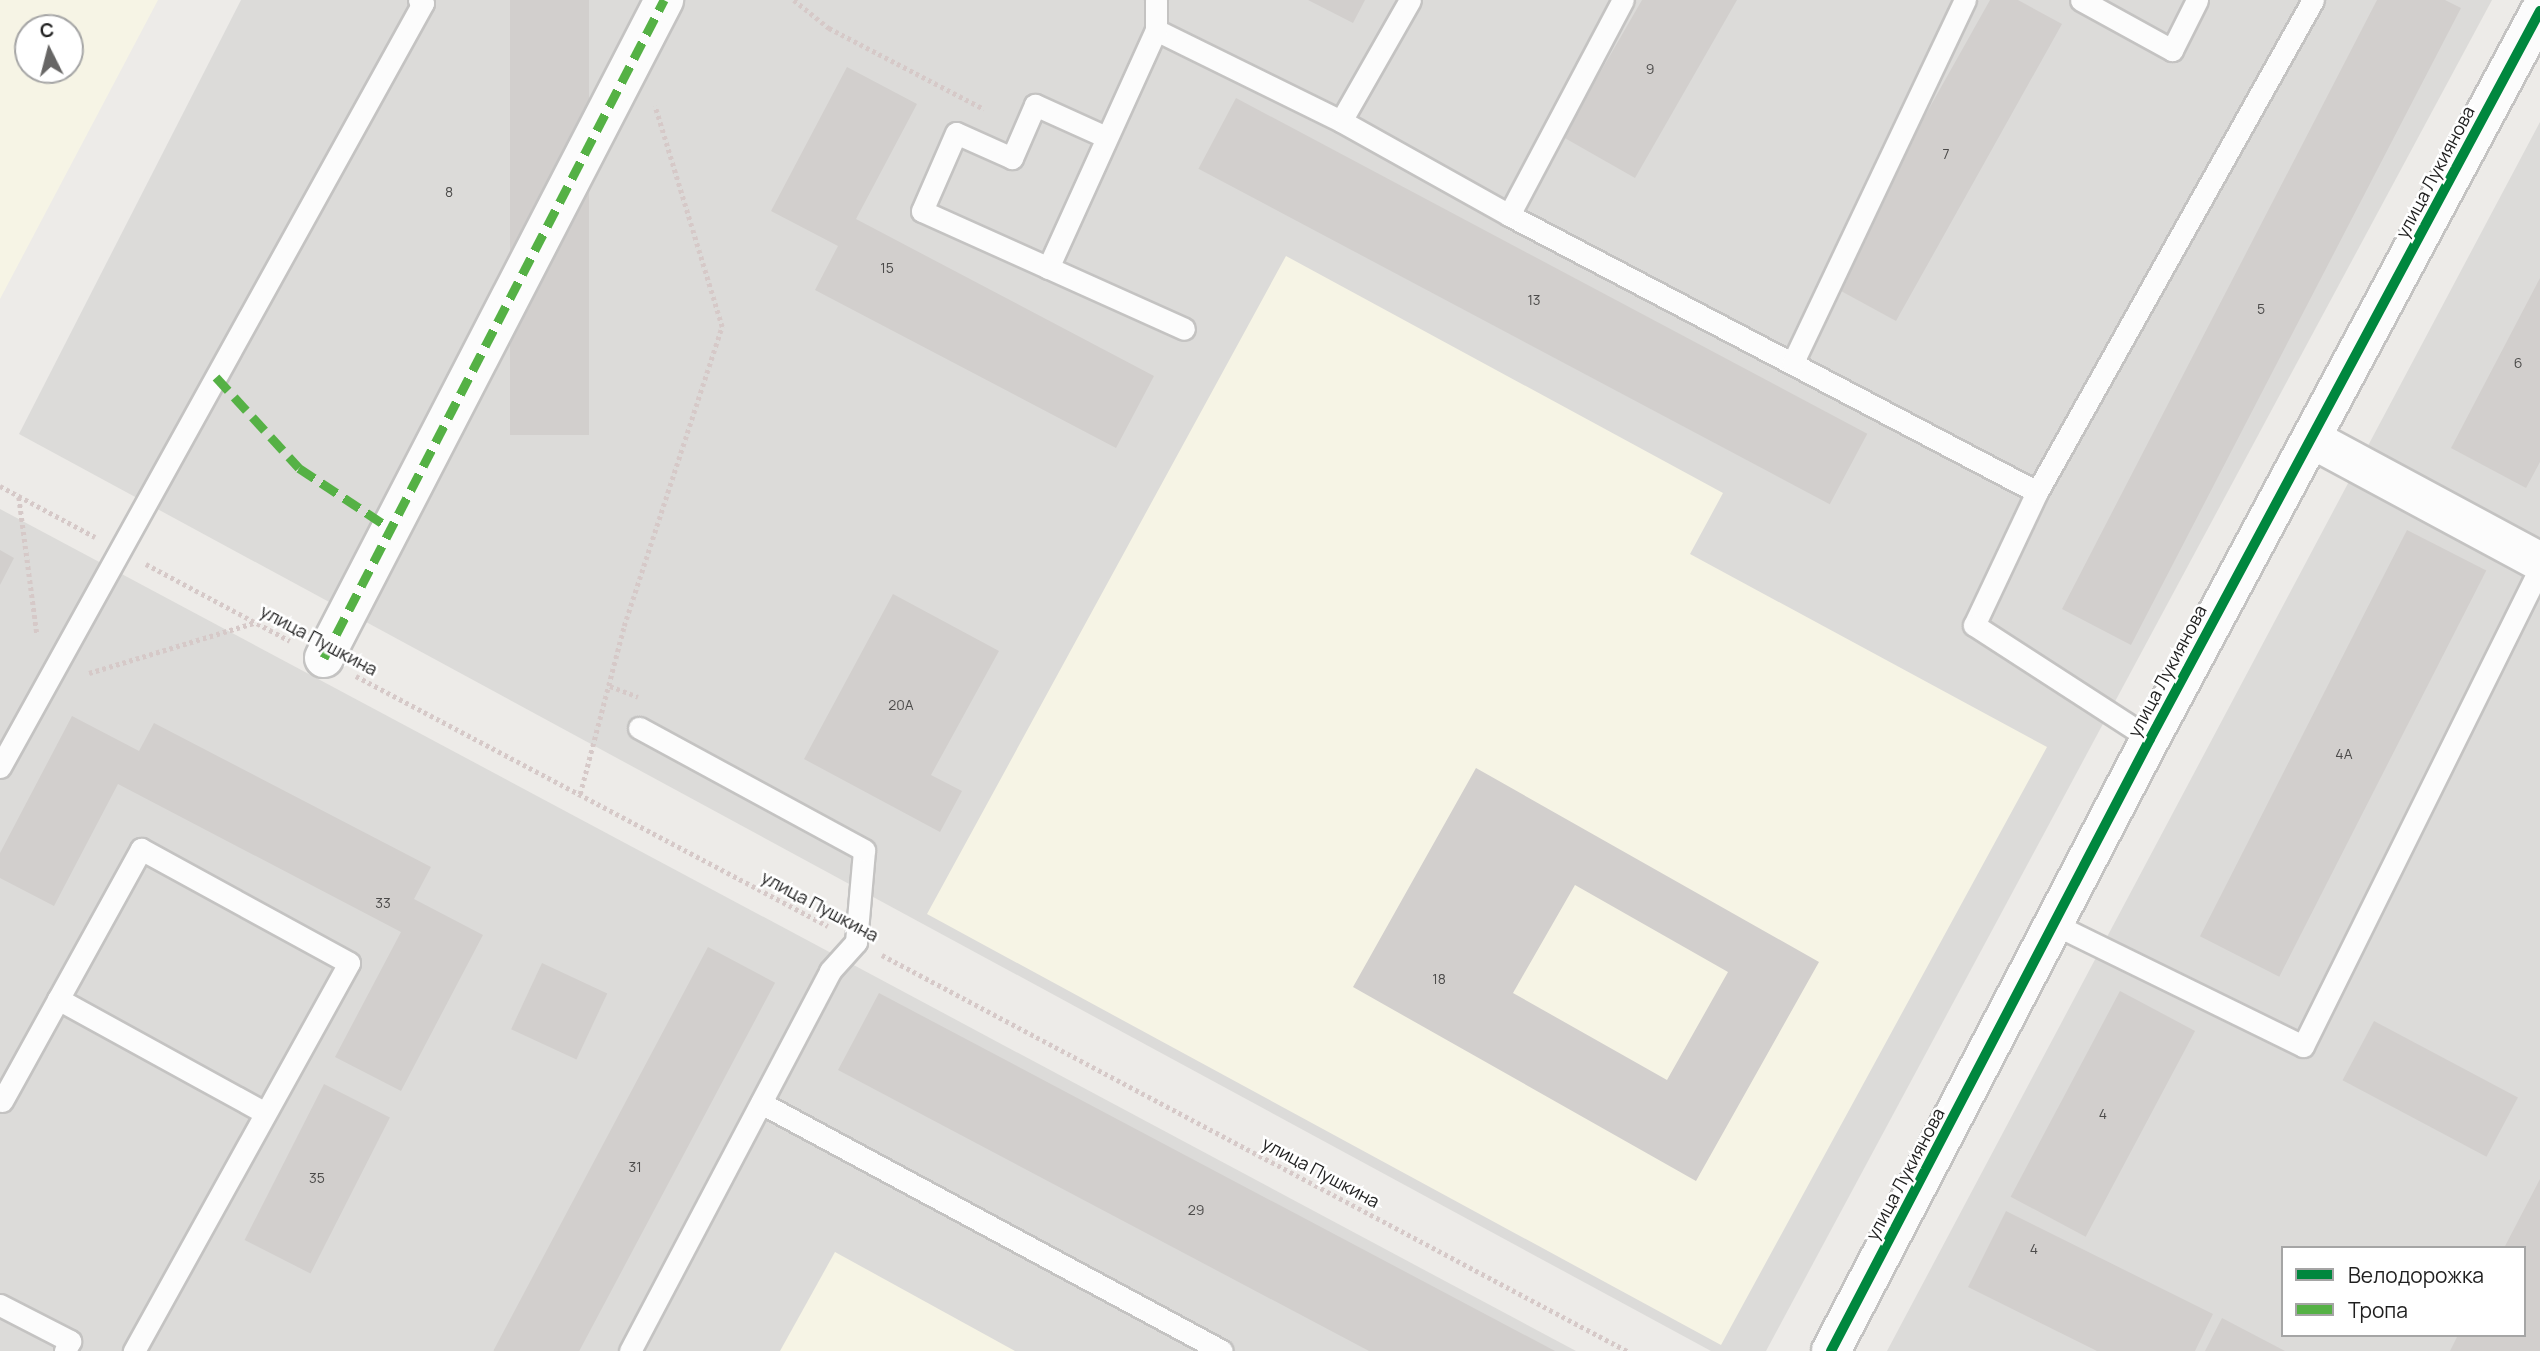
<!DOCTYPE html>
<html>
<head>
<meta charset="utf-8">
<style>
  body { margin:0 }
  #map { position:relative; width:2540px; height:1351px; overflow:hidden; background:#edebe8; font-family:Manrope,sans-serif }
  div>[style] { position:absolute }
  .residential>* { inset:0; background:#dcdbd9 }
  .education>* { inset:0; background:#f6f4e5 }
  .building>* { inset:0; background:#d2cfcd; transform-origin:0 0 }
  .path>* { height:4.5px; margin-top:-2.25px; transform-origin:0; background:repeating-linear-gradient(90deg,#d6c9c8 0 3.5px,transparent 0 7px) }
  .roads { filter:drop-shadow(2px 0 #c4c3c2) drop-shadow(-2px 0 #c4c3c2) drop-shadow(0 2px #c4c3c2) drop-shadow(0 -2px #c4c3c2) }
  .lane>* { height:21px; margin:-10.5px; padding:0 10.5px; transform-origin:10.5px; border-radius:10.5px; background:#fcfcfc }
  .street>* { height:38px; margin:-19px; padding:0 19px; transform-origin:19px; border-radius:19px; background:#fcfcfc }
  .quiet>* { height:9px; margin-top:-4.5px; transform-origin:0; background:repeating-linear-gradient(90deg,#55b145 0 18px,transparent 0 27px) }
  .cycleway>* { height:10px; margin:-5px; padding:0 5px; transform-origin:5px; border-radius:5px; background:#00873e }
  span { translate:-50% -50%; white-space:nowrap; text-align:center; line-height:1.15; -webkit-text-stroke:5px #fff; paint-order:stroke }
  .number-label { font-size:14px; color:#4c4b4a }
  .number-label span { -webkit-text-stroke-width:0 }
  .street-label { font-size:18px; color:#1f1f1f }
  .legend { position:absolute; left:2281px; top:1246px; width:245px; height:91px; box-sizing:border-box; background:#fff; border:2px solid #a5a5a5; margin:0; padding:9px 12px; list-style:none; font-size:21px; color:#1f1f1f }
  .legend li { display:flex; align-items:center; gap:14px; height:35px }
  .legend b { width:35px; border:2px solid #a5a5a5 }
  .north { position:absolute; left:14px; top:14px; width:70px; height:70px; box-sizing:border-box; background:#fff; border:2px solid #a5a5a5; border-radius:50%; rotate:354deg; font-size:19px; font-weight:700; line-height:28px; text-align:center; color:#1f1f1f }
  .north::after { content:''; display:block; margin:auto; width:24px; height:32px; background:#676665; clip-path:polygon(50% 0,100% 100%,50% 72%,0 100%) }
</style>
</head>
<body>
<div id="map">
  <div class="residential">
    <div style="clip-path:polygon(241px 0,2492px 0,1766px 1351px,1711px 1351px,19px 434px)"></div>
    <div style="clip-path:polygon(evenodd,2540px 122px,2540px 1351px,1887px 1351px,2540px 122px,2283px 1248px,2524px 1248px,2524px 1335px,2283px 1335px,2283px 1248px)"></div>
    <div style="clip-path:polygon(0 509px,1576px 1351px,0 1351px)"></div>
  </div>
  <div class="education">
    <div style="clip-path:polygon(evenodd,0 0,158px 0,0 299px,0 0,28px 28px,70px 28px,70px 70px,28px 70px,28px 28px)"></div>
    <div style="clip-path:polygon(1286px 256px,1723px 493px,1690px 554px,2047px 747px,1721px 1345px,927px 914px)"></div>
    <div style="clip-path:polygon(835px 1252px,1015px 1351px,780px 1351px)"></div>
  </div>
  <div class="building">
    <div style="left:510px;top:0;width:79px;height:435px"></div>
    <div style="clip-path:polygon(1308px 0,1365px 0,1353px 23px)"></div>
    <div style="clip-path:polygon(1642px 0,1737px 0,1635px 178px,1563px 137px)"></div>
    <div style="clip-path:polygon(1990px 0,2018px 0,2062px 24px,1896px 321px,1830px 285px)"></div>
    <div style="clip-path:polygon(2377px 0,2445px 0,2461px 8px,2131px 645px,2062px 609px)"></div>
    <div style="clip-path:polygon(847px 67px,917px 104px,856px 219px,1154px 376px,1116px 448px,815px 290px,838px 246px,771px 211px)"></div>
    <div style="left:1236px;top:98px;width:715px;height:80px;rotate:28deg"></div>
    <div style="clip-path:polygon(2540px 278px,2540px 462px,2526px 488px,2451px 448px)"></div>
    <div style="left:2407px;top:530px;width:89px;height:456px;rotate:27deg"></div>
    <div style="clip-path:polygon(0 550px,14px 558px,0 585px)"></div>
    <div style="clip-path:polygon(893px 594px,999px 651px,931px 775px,962px 791px,940px 832px,804px 759px)"></div>
    <div style="clip-path:polygon(72px 716px,139px 751px,154px 723px,431px 867px,414px 899px,483px 935px,401px 1091px,335px 1057px,401px 932px,118px 784px,54px 906px,0 878px,0 853px)"></div>
    <div style="clip-path:polygon(evenodd,1476px 768px,1819px 962px,1696px 1181px,1353px 987px,1476px 768px,1575px 885px,1728px 972px,1667px 1080px,1513px 993px,1575px 885px)"></div>
    <div style="left:708px;top:947px;width:76px;height:457px;rotate:28deg"></div>
    <div style="left:542px;top:963px;width:72px;height:73px;rotate:25deg"></div>
    <div style="left:2120px;top:991px;width:85px;height:233px;rotate:28deg"></div>
    <div style="clip-path:polygon(879px 993px,1555px 1351px,1369px 1351px,838px 1070px)"></div>
    <div style="left:2374px;top:1021px;width:163px;height:67px;rotate:28deg"></div>
    <div style="left:324px;top:1084px;width:74px;height:175px;rotate:27deg"></div>
    <div style="clip-path:polygon(2540px 1179px,2540px 1351px,2450px 1351px,2458px 1335px,2524px 1335px,2524px 1248px,2504px 1248px)"></div>
    <div style="clip-path:polygon(2006px 1211px,2213px 1314px,2195px 1351px,2097px 1351px,1968px 1287px)"></div>
    <div style="clip-path:polygon(2222px 1318px,2285px 1351px,2205px 1351px)"></div>
  </div>
  <div class="path">
    <div style="left:794px;top:0;width:45px;rotate:38.7deg"></div>
    <div style="left:829px;top:28px;width:175px;rotate:27.6deg"></div>
    <div style="left:0;top:486px;width:108px;rotate:28.2deg"></div>
    <div style="left:19px;top:497px;width:137px;rotate:82.5deg"></div>
    <div style="left:146px;top:564px;width:163px;rotate:28.1deg"></div>
    <div style="left:89px;top:673px;width:172px;rotate:-16.9deg"></div>
    <div style="left:356px;top:676px;width:534px;rotate:27.91deg"></div>
    <div style="left:610px;top:686px;width:30px;rotate:21deg"></div>
    <div style="left:580px;top:794px;width:174px;rotate:-75.3deg"></div>
    <div style="left:624px;top:626px;width:315px;rotate:-71.9deg"></div>
    <div style="left:722px;top:327px;width:231px;rotate:-106.9deg"></div>
    <div style="left:882px;top:955px;width:844px;rotate:27.99deg"></div>
  </div>
  <div class="roads">
    <div class="lane">
      <div style="left:2081px;top:0;width:104px;rotate:28.8deg"></div>
      <div style="left:2172px;top:50px;width:56px;rotate:-63.4deg"></div>
      <div style="left:1156px;top:30px;width:206px;rotate:26.2deg"></div>
      <div style="left:1341px;top:121px;width:193px;rotate:29.2deg"></div>
      <div style="left:1509px;top:215px;width:596px;rotate:27.68deg"></div>
      <div style="left:2037px;top:492px;width:147px;rotate:115.3deg"></div>
      <div style="left:1974px;top:625px;width:210px;rotate:32.9deg"></div>
      <div style="left:1341px;top:121px;width:139px;rotate:-60.3deg"></div>
      <div style="left:1106px;top:137px;width:78px;rotate:-155.7deg"></div>
      <div style="left:1035px;top:105px;width:58px;rotate:113.5deg"></div>
      <div style="left:1012px;top:158px;width:61px;rotate:-155.9deg"></div>
      <div style="left:956px;top:133px;width:85px;rotate:113.6deg"></div>
      <div style="left:922px;top:211px;width:287px;rotate:24.2deg"></div>
      <div style="left:1509px;top:215px;width:243px;rotate:-62.1deg"></div>
      <div style="left:1048px;top:268px;width:261px;rotate:-65.6deg"></div>
      <div style="left:1156px;top:30px;width:30px;rotate:-90deg"></div>
      <div style="left:1793px;top:362px;width:401px;rotate:-64.6deg"></div>
      <div style="left:2037px;top:492px;width:564px;rotate:-60.71deg"></div>
      <div style="left:0;top:767px;width:873px;rotate:-61.03deg"></div>
      <div style="left:423px;top:3px;width:5px;rotate:-143deg"></div>
      <div style="left:2056px;top:925px;width:275px;rotate:26.1deg"></div>
      <div style="left:2303px;top:1046px;width:534px;rotate:-63.63deg"></div>
      <div style="left:58px;top:999px;width:236px;rotate:28.8deg"></div>
      <div style="left:2px;top:1101px;width:288px;rotate:-61.1deg"></div>
      <div style="left:141px;top:849px;width:237px;rotate:28.7deg"></div>
      <div style="left:349px;top:963px;width:444px;rotate:119deg"></div>
      <div style="left:761px;top:1103px;width:523px;rotate:28.28deg"></div>
      <div style="left:0;top:1305px;width:79px;rotate:27.2deg"></div>
      <div style="left:70px;top:1341px;width:11px;rotate:117deg"></div>
      <div style="left:630px;top:1351px;width:429px;rotate:-62.2deg"></div>
      <div style="left:830px;top:971px;width:39px;rotate:-48deg"></div>
      <div style="left:856px;top:942px;width:92px;rotate:-85deg"></div>
      <div style="left:864px;top:850px;width:256px;rotate:-151.5deg"></div>
    </div>
    <div class="street">
      <div style="left:2312px;top:439px;width:259px;rotate:28.3deg"></div>
      <div style="left:324px;top:658px;width:741px;rotate:-62.67deg"></div>
      <div style="left:1831px;top:1351px;width:690px;rotate:-62.47deg"></div>
      <div style="left:2150px;top:739px;width:826px;rotate:-61.82deg"></div>
    </div>
  </div>
  <div class="quiet">
    <div style="left:216px;top:377px;width:123px;rotate:47.6deg"></div>
    <div style="left:299px;top:468px;width:110px;rotate:33.5deg"></div>
    <div style="left:324px;top:658px;width:741px;rotate:-62.67deg"></div>
  </div>
  <div class="cycleway">
    <div style="left:1831px;top:1351px;width:690px;rotate:-62.47deg"></div>
    <div style="left:2150px;top:739px;width:826px;rotate:-61.82deg"></div>
  </div>
  <div class="number-label">
    <span style="left:1650px;top:69px">9</span>
    <span style="left:1946px;top:154px">7</span>
    <span style="left:449px;top:192px">8</span>
    <span style="left:887px;top:268px">15</span>
    <span style="left:1534px;top:300px">13</span>
    <span style="left:2261px;top:309px">5</span>
    <span style="left:2518px;top:363px">6</span>
    <span style="left:901px;top:705px">20А</span>
    <span style="left:2344px;top:754px">4А</span>
    <span style="left:383px;top:903px">33</span>
    <span style="left:1439px;top:979px">18</span>
    <span style="left:2103px;top:1114px">4</span>
    <span style="left:635px;top:1167px">31</span>
    <span style="left:317px;top:1178px">35</span>
    <span style="left:1196px;top:1210px">29</span>
    <span style="left:2034px;top:1249px">4</span>
  </div>
  <div class="street-label">
    <span style="left:2435px;top:172px;rotate:-62deg">улица Лукиянова</span>
    <span style="left:319px;top:640px;rotate:28deg">улица Пушкина</span>
    <span style="left:2167px;top:671px;rotate:-62deg">улица Лукиянова</span>
    <span style="left:820px;top:906px;rotate:28deg">улица Пушкина</span>
    <span style="left:1321px;top:1172px;rotate:28deg">улица Пушкина</span>
    <span style="left:1905px;top:1174px;rotate:-62deg">улица Лукиянова</span>
  </div>
  <ul class="legend">
  <li><b style="height:9px;background:#00873e"></b>Велодорожка</li>
  <li><b style="height:9px;background:#55b145"></b>Тропа</li>
  </ul>
  <div class="north">С</div>
</div>
</body>
</html>
